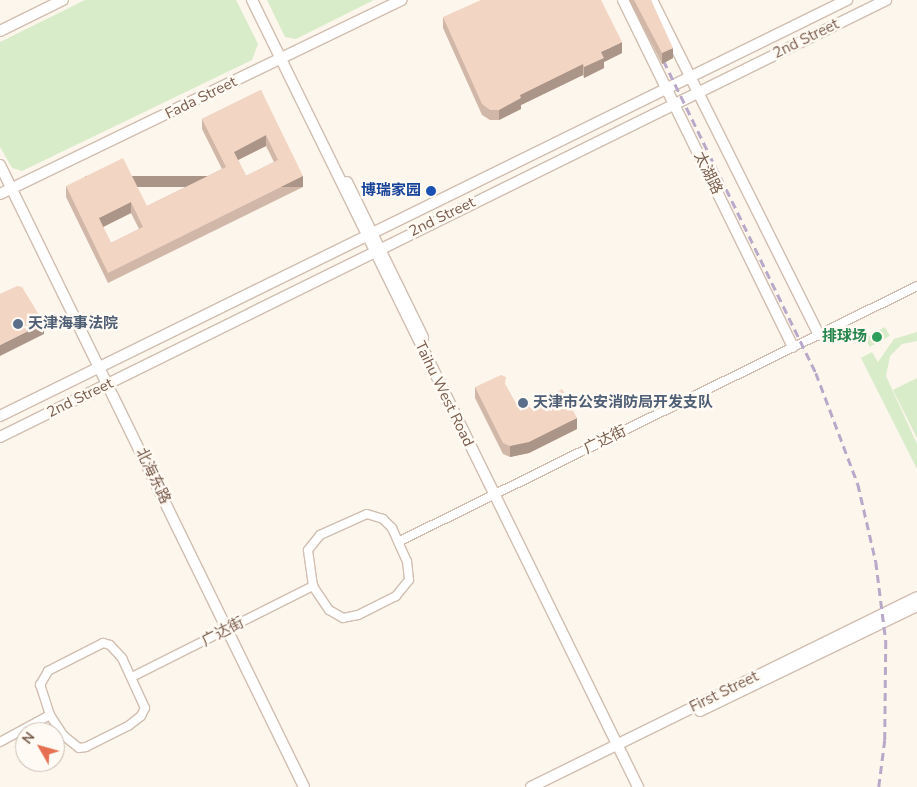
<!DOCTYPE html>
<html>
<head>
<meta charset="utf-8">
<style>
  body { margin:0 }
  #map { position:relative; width:917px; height:787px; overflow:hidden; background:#fdf6ec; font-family:"Nunito Sans","Noto Sans SC",sans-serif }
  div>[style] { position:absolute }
  .green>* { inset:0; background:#d8ecc9; transform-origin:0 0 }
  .roads { filter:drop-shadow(1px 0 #d1beb0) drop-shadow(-1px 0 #d1beb0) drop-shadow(0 1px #d1beb0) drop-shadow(0 -1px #d1beb0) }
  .street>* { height:8px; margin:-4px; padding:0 4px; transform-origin:4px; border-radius:4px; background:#fff }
  .secondary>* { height:10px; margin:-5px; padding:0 5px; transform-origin:5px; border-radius:5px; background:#fff }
  .rail>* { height:2.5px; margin-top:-1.25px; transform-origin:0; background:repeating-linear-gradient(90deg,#b9a8c9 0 8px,transparent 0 13px) }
  .wall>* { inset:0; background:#d1b7a8 }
  .shaded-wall>* { inset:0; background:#aa9588; transform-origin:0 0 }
  .building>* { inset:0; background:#f3d5c3 }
  .dots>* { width:14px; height:14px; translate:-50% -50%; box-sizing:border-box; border:2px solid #fffaf3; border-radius:50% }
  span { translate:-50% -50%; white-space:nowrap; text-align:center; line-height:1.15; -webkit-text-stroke:5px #fffaf3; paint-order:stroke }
  .street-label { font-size:15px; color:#7a5c4d }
  .transit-label { font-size:15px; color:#164399; font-weight:700 }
  .right { translate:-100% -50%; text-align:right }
  .service-label { font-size:15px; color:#4e5e75; font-weight:700 }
  .left { translate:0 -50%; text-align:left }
  .leisure-label { font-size:15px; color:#27864d; font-weight:700 }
  .north { position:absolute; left:15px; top:722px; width:50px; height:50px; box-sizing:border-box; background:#fffaf3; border:1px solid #cabbb1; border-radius:50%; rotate:308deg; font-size:14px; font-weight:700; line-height:20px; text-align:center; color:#7a5c4d }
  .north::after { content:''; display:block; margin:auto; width:18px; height:22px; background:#e76f51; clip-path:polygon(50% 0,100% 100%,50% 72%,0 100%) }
</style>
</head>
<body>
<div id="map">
  <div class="green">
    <div style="clip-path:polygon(85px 0,236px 0,258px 44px,252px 60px,22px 171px,12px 168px,0 147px,0 42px)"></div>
    <div style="clip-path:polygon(267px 0,374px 0,296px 39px,285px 37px)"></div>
    <div style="left:885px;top:327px;width:10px;height:23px;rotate:61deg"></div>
    <div style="clip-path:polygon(917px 332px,917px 341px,902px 344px,890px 356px,886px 376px,917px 444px,917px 469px,861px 358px,872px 352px,878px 362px,894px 339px)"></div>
    <div style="clip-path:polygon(917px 378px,917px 438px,893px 390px)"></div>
  </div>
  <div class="roads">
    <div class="street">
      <div style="left:367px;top:514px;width:17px;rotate:17deg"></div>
      <div style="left:383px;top:519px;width:13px;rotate:45deg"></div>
      <div style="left:392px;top:528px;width:36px;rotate:66deg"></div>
      <div style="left:407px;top:561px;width:19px;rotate:84deg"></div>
      <div style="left:409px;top:580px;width:21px;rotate:129deg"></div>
      <div style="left:396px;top:596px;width:42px;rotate:153.4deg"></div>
      <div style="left:358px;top:615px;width:15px;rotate:169deg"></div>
      <div style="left:343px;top:618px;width:16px;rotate:-150deg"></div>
      <div style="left:329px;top:610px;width:29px;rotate:-124deg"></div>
      <div style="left:313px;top:586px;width:36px;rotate:-98deg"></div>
      <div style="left:308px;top:550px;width:19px;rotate:-51deg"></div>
      <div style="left:320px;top:535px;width:51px;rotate:-24.1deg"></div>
      <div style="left:400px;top:541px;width:576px;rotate:-26.25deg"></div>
      <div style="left:103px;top:643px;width:7px;rotate:16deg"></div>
      <div style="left:110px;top:645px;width:18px;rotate:47deg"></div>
      <div style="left:122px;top:658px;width:55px;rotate:65.3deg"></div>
      <div style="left:145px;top:708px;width:9px;rotate:117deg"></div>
      <div style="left:141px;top:716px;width:16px;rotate:142deg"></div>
      <div style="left:128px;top:726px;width:47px;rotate:153.4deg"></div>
      <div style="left:86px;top:747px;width:7px;rotate:172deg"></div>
      <div style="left:79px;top:748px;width:21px;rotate:-141deg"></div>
      <div style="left:63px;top:735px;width:24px;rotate:-123deg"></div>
      <div style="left:50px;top:715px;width:32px;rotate:-108deg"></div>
      <div style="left:40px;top:685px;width:16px;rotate:-60deg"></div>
      <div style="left:48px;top:671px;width:62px;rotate:-27deg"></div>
      <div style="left:132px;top:677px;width:203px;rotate:-26.7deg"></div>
      <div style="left:0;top:742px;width:57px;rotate:-28.4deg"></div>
    </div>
    <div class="secondary">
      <div style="left:252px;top:0;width:877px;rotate:63.87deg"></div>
      <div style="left:623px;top:0;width:386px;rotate:63.9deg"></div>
      <div style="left:652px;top:0;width:374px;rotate:63.5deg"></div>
      <div style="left:0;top:31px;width:70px;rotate:-26.2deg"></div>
      <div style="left:0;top:165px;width:692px;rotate:63.95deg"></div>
      <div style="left:347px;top:182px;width:173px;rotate:63.9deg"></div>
      <div style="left:0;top:194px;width:446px;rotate:-25.8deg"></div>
      <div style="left:0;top:416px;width:944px;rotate:-26.16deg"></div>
      <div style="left:0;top:437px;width:988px;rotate:-26.25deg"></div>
      <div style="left:700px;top:711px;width:241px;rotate:-25.8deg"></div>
      <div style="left:531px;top:787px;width:430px;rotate:-26.2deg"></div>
    </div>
  </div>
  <div class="rail">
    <div style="left:658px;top:49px;width:360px;rotate:64deg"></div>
    <div style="left:816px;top:373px;width:119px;rotate:69.3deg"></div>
    <div style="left:858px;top:484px;width:80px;rotate:77deg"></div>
    <div style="left:876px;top:562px;width:80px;rotate:82.8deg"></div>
    <div style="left:886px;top:641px;width:99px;rotate:90.6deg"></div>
    <div style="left:885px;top:740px;width:47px;rotate:97.3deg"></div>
  </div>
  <div class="wall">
    <div style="clip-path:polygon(629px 0,651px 0,673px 58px,662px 64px)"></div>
    <div style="clip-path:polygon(443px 17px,622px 53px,604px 62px,604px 68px,584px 78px,583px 75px,521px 105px,521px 109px,499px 120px,490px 120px,482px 115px,443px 28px)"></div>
    <div style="clip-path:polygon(evenodd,261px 90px,303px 187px,108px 283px,66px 197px,66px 186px,147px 206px,222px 169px,202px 129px,202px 119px,261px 90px,266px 146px,274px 162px,246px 176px,238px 160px,266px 146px,261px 90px,131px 213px,139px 229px,111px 243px,103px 227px,131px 213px)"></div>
    <div style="clip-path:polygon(506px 386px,520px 411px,577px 429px,529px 453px,510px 457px,503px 454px,475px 398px,475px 387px)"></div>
  </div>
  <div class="shaded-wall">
    <div style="clip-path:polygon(622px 42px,622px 53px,604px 62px,604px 68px,584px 78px,584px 67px,601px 52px)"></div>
    <div style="clip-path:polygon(673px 48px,673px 58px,662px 64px,662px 53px)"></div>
    <div style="clip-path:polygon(583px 64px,583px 75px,521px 105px,521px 109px,499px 120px,499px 110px,520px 95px)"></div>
    <div style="clip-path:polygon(266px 135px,266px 146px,234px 162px,234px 152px)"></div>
    <div style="left:303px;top:176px;width:11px;height:218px;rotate:90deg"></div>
    <div style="clip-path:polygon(131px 202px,131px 213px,99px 229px,99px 218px)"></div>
    <div style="clip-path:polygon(44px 323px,44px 334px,0 356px,0 345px)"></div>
    <div style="clip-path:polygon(577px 418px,577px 429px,529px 453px,510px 457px,510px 446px)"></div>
  </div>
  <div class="building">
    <div style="clip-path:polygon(481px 0,601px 0,622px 42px,601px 52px,604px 58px,584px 67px,583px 64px,520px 95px,521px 98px,499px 110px,490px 110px,482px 104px,443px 17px)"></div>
    <div style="clip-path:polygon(634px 0,651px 0,673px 48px,662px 53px)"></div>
    <div style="clip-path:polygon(evenodd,261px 90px,303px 176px,108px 273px,66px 186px,123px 158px,147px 206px,226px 167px,202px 119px,261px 90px,266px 135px,278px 160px,246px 176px,234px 152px,266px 135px,261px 90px,131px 202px,143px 227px,111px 243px,99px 218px,131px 202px)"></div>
    <div style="clip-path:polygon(17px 286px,22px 287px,44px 323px,0 345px,0 294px)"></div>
    <div style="clip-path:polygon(501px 375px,506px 377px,505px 384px,520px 411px,562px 389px,577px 418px,529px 442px,510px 446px,503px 443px,475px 387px)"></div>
  </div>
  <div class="dots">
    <div style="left:431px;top:191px;background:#1a4fb4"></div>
    <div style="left:18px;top:324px;background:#5c6f8a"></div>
    <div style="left:877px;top:337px;background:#2e9e5b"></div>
    <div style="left:523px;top:403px;background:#5c6f8a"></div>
  </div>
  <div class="street-label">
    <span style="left:806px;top:39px;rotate:-26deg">2nd Street</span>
    <span style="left:201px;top:98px;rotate:-26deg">Fada Street</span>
    <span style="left:708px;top:173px;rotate:64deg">太湖路</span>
    <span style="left:442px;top:217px;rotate:-26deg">2nd Street</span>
    <span style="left:444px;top:394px;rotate:64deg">Taihu West Road</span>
    <span style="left:80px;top:398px;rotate:-26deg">2nd Street</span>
    <span style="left:605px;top:440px;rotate:-26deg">广达街</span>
    <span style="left:153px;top:476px;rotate:64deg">北海东路</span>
    <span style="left:223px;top:632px;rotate:-27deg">广达街</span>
    <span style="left:724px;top:692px;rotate:-26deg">First Street</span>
  </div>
  <div class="transit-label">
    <span class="right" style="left:421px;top:191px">博瑞家园</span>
  </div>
  <div class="service-label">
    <span class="left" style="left:28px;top:324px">天津海事法院</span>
    <span class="left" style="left:533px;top:403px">天津市公安消防局开发支队</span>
  </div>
  <div class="leisure-label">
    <span class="right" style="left:867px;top:337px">排球场</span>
  </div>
  <div class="north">N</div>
</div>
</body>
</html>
